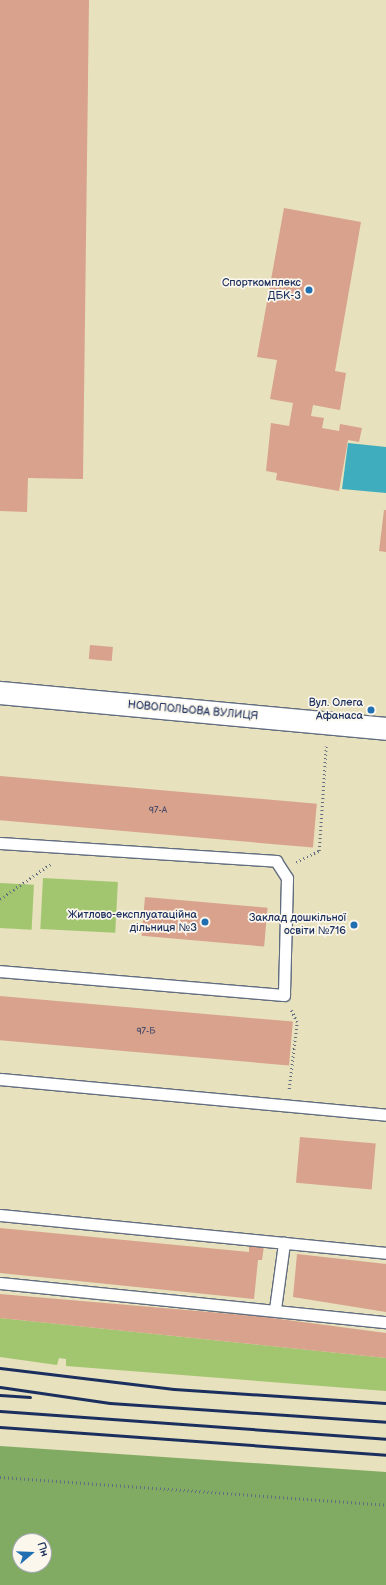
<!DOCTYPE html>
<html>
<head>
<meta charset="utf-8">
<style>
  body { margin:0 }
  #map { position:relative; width:386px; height:1585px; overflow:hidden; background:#e7e1bd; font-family:"Balsamiq Sans",sans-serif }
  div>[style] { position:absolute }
  .green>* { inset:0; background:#a2c670; transform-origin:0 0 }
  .forest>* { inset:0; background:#81ab62 }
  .water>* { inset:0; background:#40adbe }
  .building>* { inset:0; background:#d8a28c; transform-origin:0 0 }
  .path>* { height:2.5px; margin-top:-1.25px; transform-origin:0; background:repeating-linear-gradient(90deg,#626d7f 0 1px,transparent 0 4px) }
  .roads { filter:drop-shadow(1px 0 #626d7f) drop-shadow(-1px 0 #626d7f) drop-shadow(0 1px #626d7f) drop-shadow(0 -1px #626d7f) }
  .lane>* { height:11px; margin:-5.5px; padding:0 5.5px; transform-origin:5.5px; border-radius:5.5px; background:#fff }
  .street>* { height:22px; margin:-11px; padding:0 11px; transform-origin:11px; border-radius:11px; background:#fff }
  .rail>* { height:3px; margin:-1.5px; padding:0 1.5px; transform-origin:1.5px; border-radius:1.5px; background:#1b2f5e }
  .dots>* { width:11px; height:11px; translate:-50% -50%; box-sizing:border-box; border:2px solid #fbf7ec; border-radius:50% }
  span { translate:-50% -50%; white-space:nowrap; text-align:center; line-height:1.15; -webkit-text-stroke:3.5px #fbf7ec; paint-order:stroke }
  .number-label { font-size:9px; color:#4a4c6a }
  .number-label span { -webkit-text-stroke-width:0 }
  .poi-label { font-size:11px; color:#1b2f5e }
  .right { translate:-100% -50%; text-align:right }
  .street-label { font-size:11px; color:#1b2f5e }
  .north { position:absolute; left:12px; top:1533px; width:40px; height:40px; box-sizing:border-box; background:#fbf7ec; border:1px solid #a1a7b3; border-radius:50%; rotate:71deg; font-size:11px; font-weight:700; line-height:16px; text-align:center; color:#1b2f5e }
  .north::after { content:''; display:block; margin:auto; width:14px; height:18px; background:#1f6fb2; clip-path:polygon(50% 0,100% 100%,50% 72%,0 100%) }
</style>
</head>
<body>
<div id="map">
  <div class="green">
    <div style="left:43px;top:878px;width:75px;height:51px;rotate:3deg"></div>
    <div style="left:0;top:883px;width:34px;height:45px;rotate:3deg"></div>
    <div style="clip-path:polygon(0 1318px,386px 1358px,386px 1391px,66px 1366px,66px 1359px,59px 1358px,57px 1365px,0 1357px)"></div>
  </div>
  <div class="forest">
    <div style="clip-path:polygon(evenodd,0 1446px,386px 1472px,386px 1585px,0 1585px,0 1446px,20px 1541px,44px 1541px,44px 1565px,20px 1565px,20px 1541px)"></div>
  </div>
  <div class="water">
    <div style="clip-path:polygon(348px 443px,386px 447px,386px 493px,342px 489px)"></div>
  </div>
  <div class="building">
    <div style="clip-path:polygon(0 0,89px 0,83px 479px,28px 478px,27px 512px,0 511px)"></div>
    <div style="clip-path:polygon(284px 208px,361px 222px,335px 371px,346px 373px,340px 410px,313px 405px,311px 416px,324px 418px,322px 428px,339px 431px,340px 424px,362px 428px,359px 442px,348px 440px,339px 491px,276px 480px,277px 473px,266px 471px,271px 423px,289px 426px,293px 403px,270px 399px,277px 360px,257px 357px)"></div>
    <div style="clip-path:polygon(384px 510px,386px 510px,386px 552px,379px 551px)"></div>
    <div style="left:90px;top:645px;width:23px;height:14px;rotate:5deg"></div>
    <div style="left:0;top:776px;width:318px;height:44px;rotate:5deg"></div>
    <div style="left:145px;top:897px;width:123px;height:39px;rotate:5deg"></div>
    <div style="left:0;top:996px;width:294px;height:44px;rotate:5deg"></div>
    <div style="left:300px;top:1137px;width:76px;height:46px;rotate:5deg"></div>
    <div style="clip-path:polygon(0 1228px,249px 1252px,249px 1244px,264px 1246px,262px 1260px,258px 1260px,254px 1299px,0 1273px)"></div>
    <div style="clip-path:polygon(297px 1254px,386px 1264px,386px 1312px,293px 1297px)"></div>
    <div style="clip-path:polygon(0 1294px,257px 1316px,386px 1333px,386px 1358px,0 1318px)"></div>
  </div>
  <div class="path">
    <div style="left:296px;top:862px;width:25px;rotate:-26deg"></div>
    <div style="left:319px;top:851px;width:105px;rotate:-86.2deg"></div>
    <div style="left:0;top:899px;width:63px;rotate:-34.7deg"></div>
    <div style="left:289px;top:1089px;width:67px;rotate:-83.2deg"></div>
    <div style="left:297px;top:1022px;width:13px;rotate:-117deg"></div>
    <div style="left:0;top:1477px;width:387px;rotate:4.1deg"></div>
  </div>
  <div class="roads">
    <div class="lane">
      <div style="left:0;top:843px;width:277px;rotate:3.7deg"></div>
      <div style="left:276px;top:861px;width:20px;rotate:57deg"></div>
      <div style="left:287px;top:878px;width:117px;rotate:91.5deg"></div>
      <div style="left:284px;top:995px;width:285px;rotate:-175.2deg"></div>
      <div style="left:0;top:1079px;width:388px;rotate:5.3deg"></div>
      <div style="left:0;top:1215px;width:388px;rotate:5.6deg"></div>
      <div style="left:0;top:1283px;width:388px;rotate:5.8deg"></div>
      <div style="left:275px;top:1309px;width:67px;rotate:-82.2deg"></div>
    </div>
    <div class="street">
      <div style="left:0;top:693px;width:388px;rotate:5.3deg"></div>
    </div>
  </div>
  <div class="rail">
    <div style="left:0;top:1368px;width:175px;rotate:6.9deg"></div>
    <div style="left:174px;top:1389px;width:212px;rotate:3.8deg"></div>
    <div style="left:0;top:1387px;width:111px;rotate:8.3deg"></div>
    <div style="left:110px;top:1403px;width:277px;rotate:3.9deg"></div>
    <div style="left:0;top:1395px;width:30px;rotate:4deg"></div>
    <div style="left:0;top:1411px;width:387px;rotate:4.1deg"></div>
    <div style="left:0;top:1427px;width:387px;rotate:4.1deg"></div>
  </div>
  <div class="dots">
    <div style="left:309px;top:290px;background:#1f6fb2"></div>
    <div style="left:371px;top:710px;background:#1f6fb2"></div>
    <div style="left:205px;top:922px;background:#1f6fb2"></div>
    <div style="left:354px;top:925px;background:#1f6fb2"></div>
  </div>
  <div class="number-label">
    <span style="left:158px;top:811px">97-А</span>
    <span style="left:146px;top:1032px">97-Б</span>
  </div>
  <div class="poi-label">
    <span class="right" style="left:301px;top:290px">Спорткомплекс<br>ДБК-3</span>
    <span class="right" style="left:363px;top:710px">Вул. Олега<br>Афанаса</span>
    <span class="right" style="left:197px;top:922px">Житлово-експлуатаційна<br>дільниця №3</span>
    <span class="right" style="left:346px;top:925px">Заклад дошкільної<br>освіти №716</span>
  </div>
  <div class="street-label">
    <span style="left:193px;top:711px;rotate:5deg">НОВОПОЛЬОВА ВУЛИЦЯ</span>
  </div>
  <div class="north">Пн</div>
</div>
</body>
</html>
